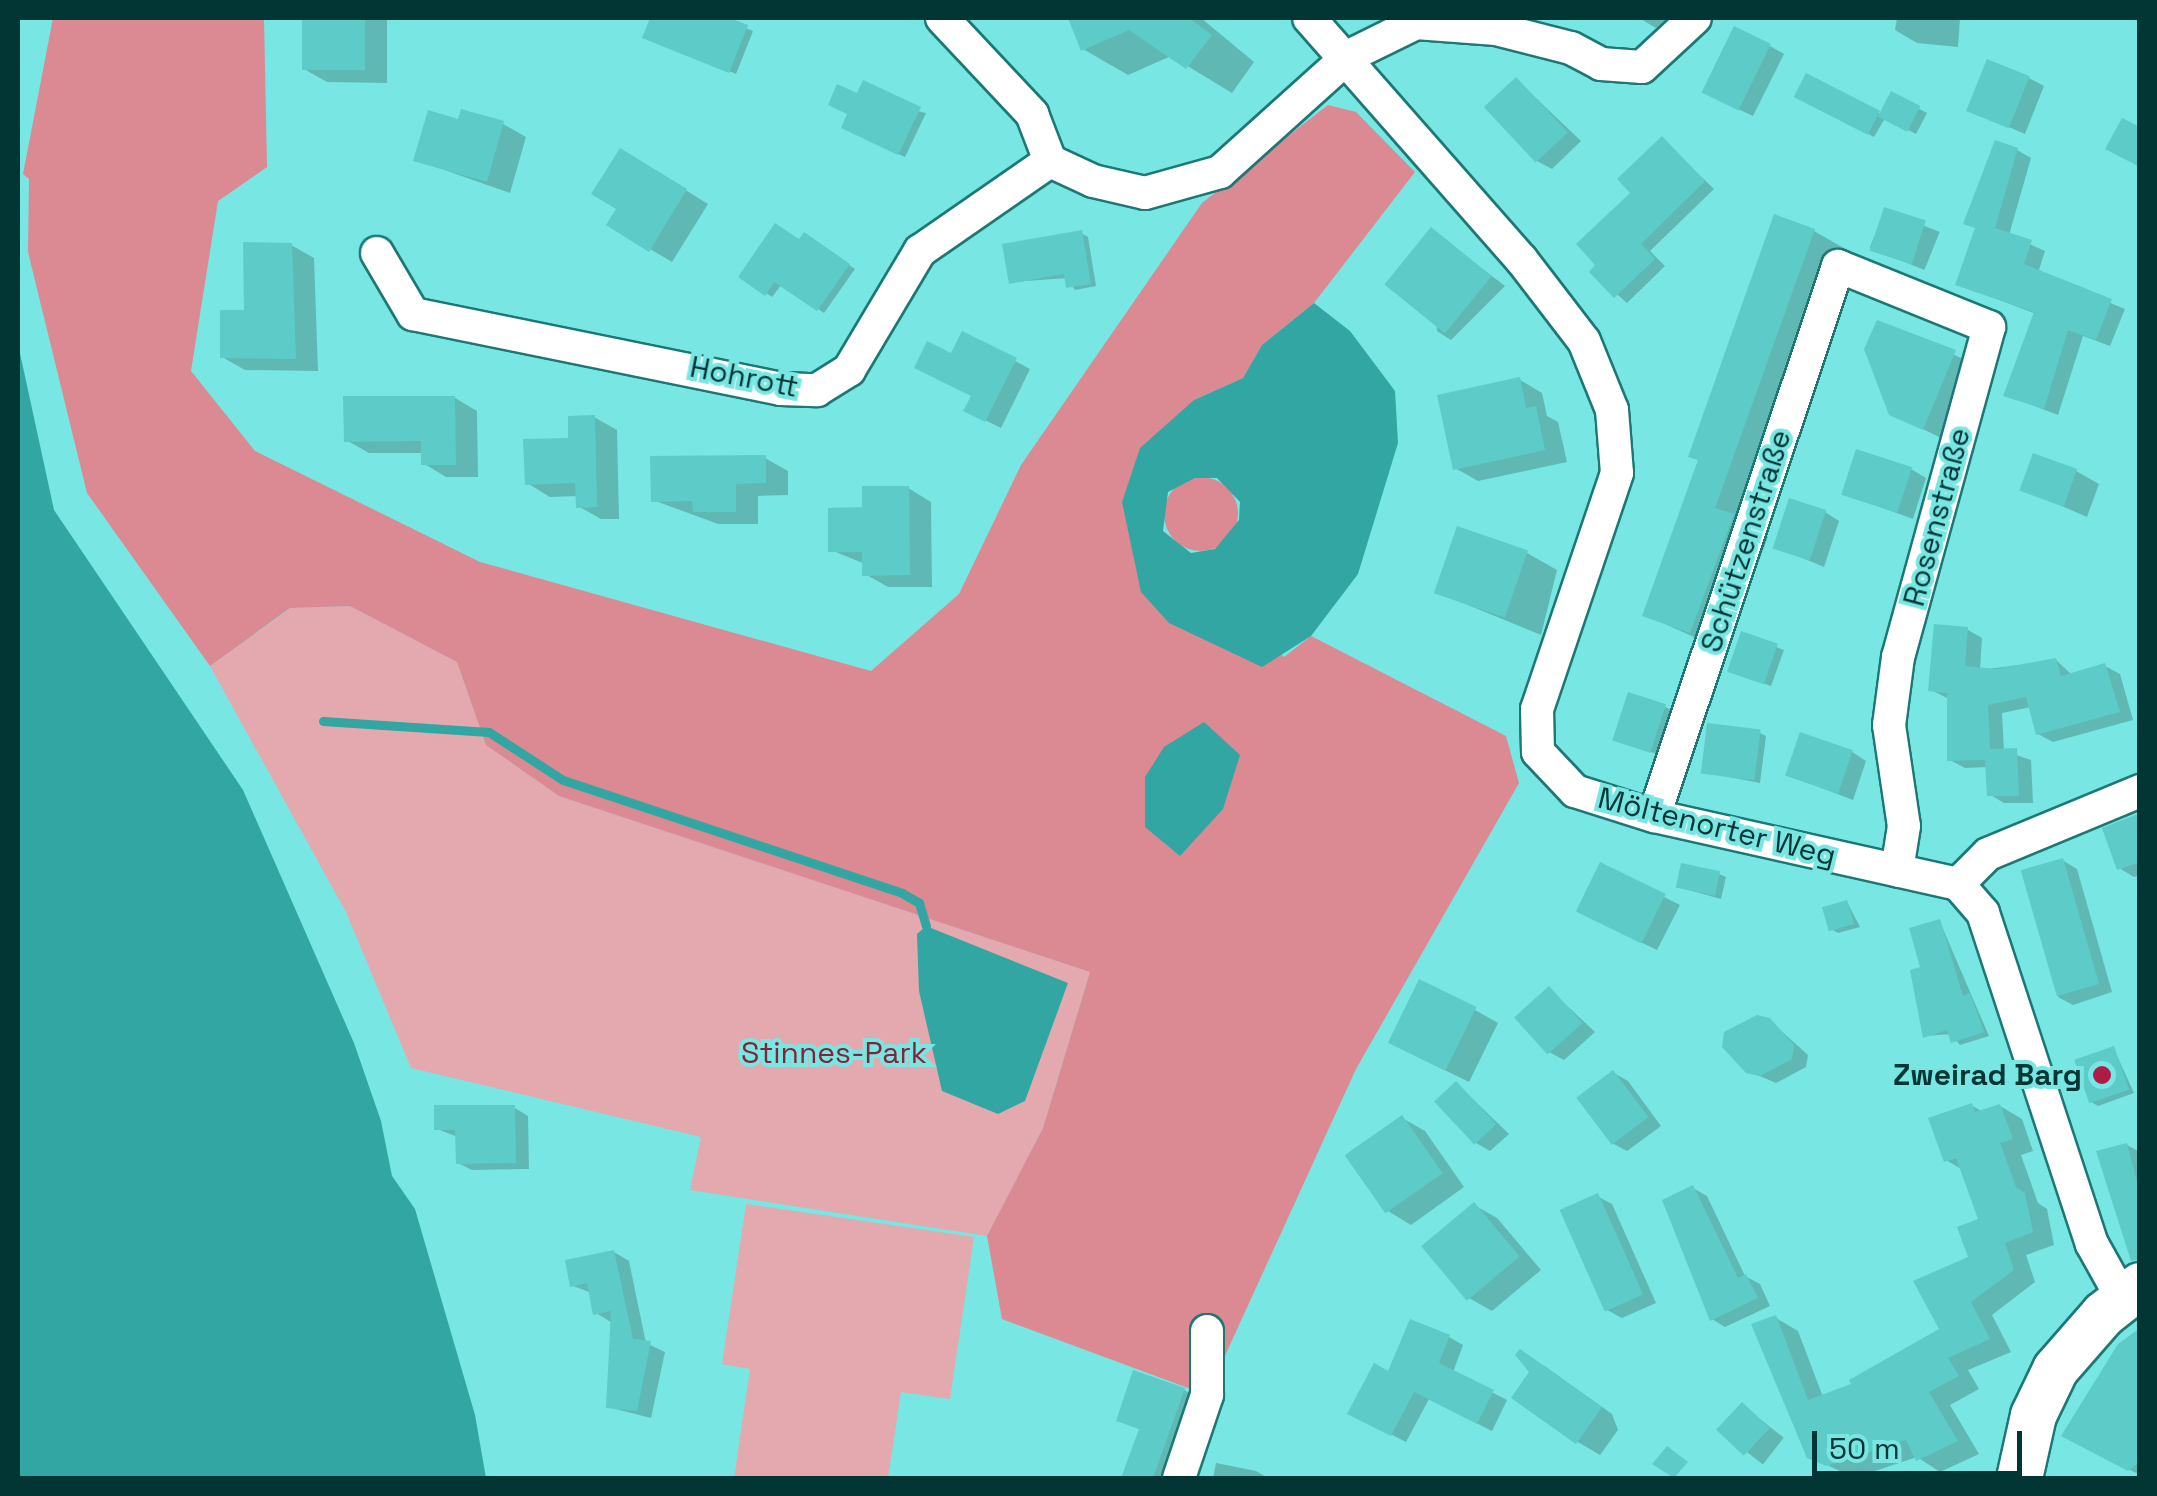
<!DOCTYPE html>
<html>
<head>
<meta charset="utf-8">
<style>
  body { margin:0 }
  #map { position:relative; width:2157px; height:1496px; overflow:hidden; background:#78e6e2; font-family:"Space Grotesk",sans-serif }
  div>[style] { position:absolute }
  .green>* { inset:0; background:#e3a9af }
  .forest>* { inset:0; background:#db8992 }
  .round { border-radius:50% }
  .water>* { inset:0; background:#31a6a3 }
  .shadow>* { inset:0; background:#0003; transform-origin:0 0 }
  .stream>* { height:9px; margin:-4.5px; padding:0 4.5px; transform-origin:4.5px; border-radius:4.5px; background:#31a6a3 }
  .building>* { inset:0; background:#5dcbc8; transform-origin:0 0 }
  .roads { filter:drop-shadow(2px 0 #1d7875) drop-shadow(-2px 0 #1d7875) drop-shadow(0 2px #1d7875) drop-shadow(0 -2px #1d7875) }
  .street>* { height:32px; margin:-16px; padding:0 16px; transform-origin:16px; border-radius:16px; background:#fff }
  .secondary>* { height:45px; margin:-22.5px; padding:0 22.5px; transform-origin:22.5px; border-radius:22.5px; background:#fff }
  .dots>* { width:28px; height:28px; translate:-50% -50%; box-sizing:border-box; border:5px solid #78e6e2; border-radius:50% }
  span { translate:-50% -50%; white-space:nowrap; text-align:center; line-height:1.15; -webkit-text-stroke:8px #78e6e2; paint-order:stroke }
  .street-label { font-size:30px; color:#023635 }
  .park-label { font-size:30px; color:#842438 }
  .poi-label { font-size:30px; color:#023635; font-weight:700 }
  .right { translate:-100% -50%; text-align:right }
  .frame { position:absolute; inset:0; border:20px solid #023635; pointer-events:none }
  .scale { position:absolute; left:1812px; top:1431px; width:210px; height:45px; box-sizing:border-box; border:5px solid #023635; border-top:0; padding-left:12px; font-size:30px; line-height:35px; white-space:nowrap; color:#023635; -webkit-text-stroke:8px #78e6e2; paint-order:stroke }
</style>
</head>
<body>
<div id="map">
  <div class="green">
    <div style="clip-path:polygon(350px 606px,457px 662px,486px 745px,559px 796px,1090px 972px,1043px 1128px,987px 1236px,690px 1190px,701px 1137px,411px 1068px,346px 912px,210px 666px,291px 608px)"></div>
    <div style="clip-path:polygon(746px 1204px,974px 1237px,950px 1399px,901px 1392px,888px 1478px,734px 1478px,750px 1369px,722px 1364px)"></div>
  </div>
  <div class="forest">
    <div style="clip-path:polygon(53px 18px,264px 18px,267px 167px,218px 201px,191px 371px,255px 451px,480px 562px,871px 671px,959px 594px,1021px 465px,1202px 203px,1328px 105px,1356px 112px,1415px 172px,1314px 303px,1262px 345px,1243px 378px,1194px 400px,1122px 502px,1284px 657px,1311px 636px,1506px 736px,1519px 783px,1356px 1069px,1207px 1395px,1002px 1319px,987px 1236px,1043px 1128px,1090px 972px,559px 796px,486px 745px,457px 662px,350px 606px,290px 608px,210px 666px,87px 493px,28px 252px,29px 179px,23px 174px)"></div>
    <div class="round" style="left:1164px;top:477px;width:74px;height:74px"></div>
  </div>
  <div class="water">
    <div style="clip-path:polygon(evenodd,1314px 303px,1350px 331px,1395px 391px,1398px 443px,1358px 574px,1311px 636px,1262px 667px,1169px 623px,1141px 592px,1122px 502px,1140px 448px,1194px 400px,1243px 378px,1262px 345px,1314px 303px,1195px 478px,1217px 478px,1240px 502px,1239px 520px,1215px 549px,1191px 553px,1163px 531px,1168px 492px,1195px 478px)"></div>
    <div style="clip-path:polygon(18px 344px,54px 510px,243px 790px,354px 1043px,381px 1121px,392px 1176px,415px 1209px,475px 1415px,486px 1478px,18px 1478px)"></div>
    <div style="clip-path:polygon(1204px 722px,1240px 755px,1223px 809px,1180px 856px,1145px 827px,1145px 777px,1164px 747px)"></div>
    <div style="clip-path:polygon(926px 926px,1068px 983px,1025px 1101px,998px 1114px,942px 1091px,919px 991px,917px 934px)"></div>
  </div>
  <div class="shadow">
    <div style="clip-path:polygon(314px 18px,387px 18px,387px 83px,327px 82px,304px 69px)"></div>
    <div style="clip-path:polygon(653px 18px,722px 18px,753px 31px,736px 74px,645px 37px)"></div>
    <div style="clip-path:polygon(1071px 18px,1201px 18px,1254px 62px,1232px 93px,1171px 56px,1128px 75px,1083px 49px)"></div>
    <div style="clip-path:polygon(1639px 18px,1667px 18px,1656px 28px)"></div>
    <div style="clip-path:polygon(1897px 18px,1960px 18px,1958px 47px,1917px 43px,1895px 30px)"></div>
    <div style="clip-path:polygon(1770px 46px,1784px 54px,1753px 116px,1719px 100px)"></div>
    <div style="clip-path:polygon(2029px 78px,2044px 86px,2025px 134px,1969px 110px)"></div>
    <div style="clip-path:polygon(1517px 80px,1581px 141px,1552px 169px,1537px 161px)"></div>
    <div style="clip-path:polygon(1892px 94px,1927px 113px,1916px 134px,1885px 118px,1874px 137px,1797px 96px,1881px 114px)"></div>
    <div style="clip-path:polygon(858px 97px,926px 113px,905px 157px,850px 131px)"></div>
    <div style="clip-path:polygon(460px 122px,503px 124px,526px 137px,510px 193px,416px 160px)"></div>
    <div style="clip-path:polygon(1662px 139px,1714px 189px,1650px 251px,1665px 266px,1627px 303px,1592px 272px)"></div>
    <div style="clip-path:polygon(2017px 150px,2031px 158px,2009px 235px,2045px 251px,2038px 273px,2125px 309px,2110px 346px,2083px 336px,2058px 415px,2006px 395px,2036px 314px,1958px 284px)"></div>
    <div style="clip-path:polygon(643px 164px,708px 204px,672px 262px,650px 249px)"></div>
    <div style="left:1885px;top:210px;width:59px;height:41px;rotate:22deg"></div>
    <div style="clip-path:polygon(1431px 230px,1505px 286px,1451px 340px,1437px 331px)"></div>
    <div style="clip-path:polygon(1814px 231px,1849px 251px,1751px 527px,1768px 537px,1725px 651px,1645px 615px,1700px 461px,1691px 456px)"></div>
    <div style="clip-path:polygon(1081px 233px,1088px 237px,1096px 286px,1075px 290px,1067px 278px,1012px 282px)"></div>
    <div style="clip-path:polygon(811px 239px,855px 269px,824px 313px,782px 284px,772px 297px,741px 276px)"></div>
    <div style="clip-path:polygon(291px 245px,314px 258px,318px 371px,245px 370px,222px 357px)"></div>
    <div style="clip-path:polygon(1879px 323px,1978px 365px,1947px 441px,1891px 413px)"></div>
    <div style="clip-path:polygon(953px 356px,1015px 361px,1030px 369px,1001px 428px,981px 418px)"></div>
    <div style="clip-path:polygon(1520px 380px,1542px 393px,1547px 416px,1558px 422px,1567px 462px,1478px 481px,1455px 468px)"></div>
    <div style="clip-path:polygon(455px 398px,477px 411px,478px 477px,446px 477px,423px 463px,423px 453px,369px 453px,346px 440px)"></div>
    <div style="clip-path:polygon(594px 417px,617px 430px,619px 519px,601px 519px,578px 506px,578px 496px,550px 497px,527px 483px)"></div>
    <div style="clip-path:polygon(765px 458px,788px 471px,788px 495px,758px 496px,758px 524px,718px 524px,653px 500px)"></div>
    <div style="clip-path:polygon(1911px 469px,1926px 478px,1913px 519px,1844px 494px)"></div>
    <div style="clip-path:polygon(2076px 471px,2099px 484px,2087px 517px,2025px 490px)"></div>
    <div style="clip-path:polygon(908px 488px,931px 502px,932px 587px,888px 587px,865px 574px,865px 564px,831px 550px,865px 510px)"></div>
    <div style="clip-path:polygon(1825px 512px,1839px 521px,1824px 567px,1776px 547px)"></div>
    <div style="clip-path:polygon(1527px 553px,1557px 570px,1541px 635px,1436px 592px)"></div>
    <div style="clip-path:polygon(1968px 630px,1982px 638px,1980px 670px,2056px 660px,2072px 675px,2105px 666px,2120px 674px,2133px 720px,2053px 742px,2038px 734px,2031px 707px,2002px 713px,2004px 751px,2031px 760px,2033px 803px,2004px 803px,1989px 794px,1988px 767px,1965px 768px,1950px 760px,1949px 699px,1931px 690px)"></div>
    <div style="clip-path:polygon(1742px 634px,1784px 650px,1771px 686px,1736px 674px)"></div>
    <div style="clip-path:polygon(1665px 707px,1671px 710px,1657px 754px,1621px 743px)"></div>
    <div style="clip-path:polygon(1760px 733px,1766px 736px,1760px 783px,1703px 772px)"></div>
    <div style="clip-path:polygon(1852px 752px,1866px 761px,1853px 800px,1788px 775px)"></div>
    <div style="clip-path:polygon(2140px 819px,2140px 875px,2134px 877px,2119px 868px)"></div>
    <div style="clip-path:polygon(2062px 860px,2077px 869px,2112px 992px,2073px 1005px,2058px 997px)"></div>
    <div style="clip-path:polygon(1601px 865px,1680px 905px,1657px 950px,1593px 919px)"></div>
    <div style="clip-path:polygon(1719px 874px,1726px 877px,1721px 899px,1678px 887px)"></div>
    <div style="clip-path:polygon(1847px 902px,1860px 927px,1838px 933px,1831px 929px)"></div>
    <div style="clip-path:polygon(1940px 922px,1989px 1036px,1960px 1045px,1951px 1034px,1925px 1036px,1923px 969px)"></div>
    <div style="clip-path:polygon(1549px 989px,1595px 1032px,1564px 1060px,1549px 1052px)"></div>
    <div style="clip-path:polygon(1475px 1010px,1498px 1023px,1469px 1082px,1414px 1055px)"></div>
    <div style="clip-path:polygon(1769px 1020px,1808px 1055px,1806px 1067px,1776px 1083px,1748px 1071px)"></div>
    <div style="clip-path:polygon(2114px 1049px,2134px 1093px,2098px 1106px,2091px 1102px)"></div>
    <div style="clip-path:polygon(1614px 1073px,1628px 1081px,1661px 1126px,1627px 1151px,1612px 1143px)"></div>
    <div style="clip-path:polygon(1457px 1084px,1509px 1134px,1490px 1151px,1476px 1143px)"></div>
    <div style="clip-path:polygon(1971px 1105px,1983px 1112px,2000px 1106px,2022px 1119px,2033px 1151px,2021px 1155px,2038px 1203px,2047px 1209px,2054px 1245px,2026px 1255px,2035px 1282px,1992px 1315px,2011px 1352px,1968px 1370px,1979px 1389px,1950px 1405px,1979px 1454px,1940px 1472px,1917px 1457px,1854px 1478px,1809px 1456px,1776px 1318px,1798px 1331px,1823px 1397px,1855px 1386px,1943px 1330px,1981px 1221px,1963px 1170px,1946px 1160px)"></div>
    <div style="clip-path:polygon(515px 1108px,528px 1116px,529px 1169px,472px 1170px,458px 1163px,458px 1137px,437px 1129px)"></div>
    <div style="clip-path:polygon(1402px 1118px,1425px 1131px,1464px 1187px,1411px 1225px,1388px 1211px)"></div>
    <div style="clip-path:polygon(2127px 1145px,2140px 1152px,2140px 1240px)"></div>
    <div style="clip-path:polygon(1693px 1188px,1707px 1196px,1745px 1276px,1760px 1284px,1770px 1306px,1725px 1327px,1712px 1319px)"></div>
    <div style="clip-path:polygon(1597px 1196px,1612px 1204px,1656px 1303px,1622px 1318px,1607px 1310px)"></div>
    <div style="clip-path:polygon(1474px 1205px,1497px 1218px,1541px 1270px,1492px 1311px,1469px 1298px)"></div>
    <div style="clip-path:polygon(614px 1252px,629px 1261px,646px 1343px,665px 1352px,651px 1418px,608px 1407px,611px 1322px,596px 1313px,592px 1293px,573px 1286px)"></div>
    <div style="clip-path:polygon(1449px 1337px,1463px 1345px,1453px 1372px,1507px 1400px,1492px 1431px,1429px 1399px,1406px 1442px,1365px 1421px,1389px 1374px)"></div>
    <div style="clip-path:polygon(2140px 1337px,2140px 1475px,2087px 1448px)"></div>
    <div style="clip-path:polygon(1543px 1365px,1612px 1414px,1618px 1430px,1600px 1455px,1578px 1442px,1532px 1372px)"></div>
    <div style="clip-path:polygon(1184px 1390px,1198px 1398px,1171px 1478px,1122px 1478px,1141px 1430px,1119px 1419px)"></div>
    <div style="left:1742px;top:1405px;width:53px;height:34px;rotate:38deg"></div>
    <div style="clip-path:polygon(1216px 1463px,1256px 1471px,1268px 1478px,1213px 1478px)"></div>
  </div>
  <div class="stream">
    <div style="left:323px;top:721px;width:166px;rotate:3.8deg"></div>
    <div style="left:489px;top:732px;width:88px;rotate:33deg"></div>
    <div style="left:563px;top:780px;width:357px;rotate:18.4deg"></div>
    <div style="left:902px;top:893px;width:20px;rotate:30deg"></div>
    <div style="left:919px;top:903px;width:24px;rotate:73deg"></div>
  </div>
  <div class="building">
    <div style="left:302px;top:18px;width:63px;height:52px"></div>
    <div style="clip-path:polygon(650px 18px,729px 18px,748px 25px,729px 73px,642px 38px)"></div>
    <div style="clip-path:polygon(1068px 18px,1189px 18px,1212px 35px,1186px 69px,1129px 30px,1081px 51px)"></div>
    <div style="left:1734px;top:26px;width:41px;height:74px;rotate:26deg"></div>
    <div style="left:1987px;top:59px;width:46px;height:56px;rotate:22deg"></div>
    <div style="left:1806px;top:73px;width:83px;height:27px;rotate:27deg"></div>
    <div style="left:1516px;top:77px;width:76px;height:44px;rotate:47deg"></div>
    <div style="clip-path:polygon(863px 80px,921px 107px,898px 155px,841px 128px,847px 114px,828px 105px,837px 84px,857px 93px)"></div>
    <div style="left:1891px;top:91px;width:33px;height:29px;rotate:27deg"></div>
    <div style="clip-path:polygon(461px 109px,504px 121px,487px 182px,413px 161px,428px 110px,458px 119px)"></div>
    <div style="clip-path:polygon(2122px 118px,2140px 127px,2140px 167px,2105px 149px)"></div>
    <div style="clip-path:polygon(1662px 136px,1705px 181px,1641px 244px,1655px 259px,1614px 298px,1589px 272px,1595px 265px,1576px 244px,1630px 193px,1617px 179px)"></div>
    <div style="clip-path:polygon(1995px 140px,2018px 148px,1995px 228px,2032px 240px,2024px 264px,2112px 299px,2096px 340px,2068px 330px,2044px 409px,2003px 396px,2034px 312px,1955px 285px,1975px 228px,1963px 224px)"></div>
    <div style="clip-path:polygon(620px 148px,687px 189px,649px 252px,606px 225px,616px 209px,591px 194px)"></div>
    <div style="left:1884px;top:207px;width:44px;height:46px;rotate:18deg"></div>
    <div style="clip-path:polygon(1774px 214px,1815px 229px,1715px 508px,1734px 514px,1690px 633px,1642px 616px,1698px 460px,1688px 457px)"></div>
    <div style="clip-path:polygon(775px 223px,799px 239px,804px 232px,850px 264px,817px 311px,774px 282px,765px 296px,738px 277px)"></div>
    <div style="left:1431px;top:227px;width:78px;height:74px;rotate:39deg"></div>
    <div style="clip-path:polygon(1082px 230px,1091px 284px,1066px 288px,1064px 274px,1009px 284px,1002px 244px)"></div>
    <div style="clip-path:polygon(243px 242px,292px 243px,296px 359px,220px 358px,220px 310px,244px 310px)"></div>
    <div style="clip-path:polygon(1877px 320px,1956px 350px,1923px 430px,1889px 415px,1864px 349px)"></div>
    <div style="clip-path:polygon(962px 331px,1017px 358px,985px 422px,963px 411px,971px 396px,914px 368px,927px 341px,951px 353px)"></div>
    <div style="clip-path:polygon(1520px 377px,1526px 408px,1536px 406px,1545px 450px,1453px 470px,1437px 395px)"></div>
    <div style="clip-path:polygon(343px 396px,455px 396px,456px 465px,421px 465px,421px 441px,344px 442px)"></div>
    <div style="clip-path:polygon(595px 415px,597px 507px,576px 508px,575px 483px,525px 485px,523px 439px,568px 438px,568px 416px)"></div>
    <div style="left:1856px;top:449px;width:59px;height:48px;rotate:18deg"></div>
    <div style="left:2033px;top:453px;width:47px;height:40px;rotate:20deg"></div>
    <div style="clip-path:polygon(766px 455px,766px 483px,736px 484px,736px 512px,693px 512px,692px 501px,651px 502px,650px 456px)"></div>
    <div style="clip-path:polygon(862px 486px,909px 486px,910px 575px,862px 576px,862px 552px,828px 552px,828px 508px,862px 507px)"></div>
    <div style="left:1789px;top:498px;width:39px;height:53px;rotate:18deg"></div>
    <div style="left:1457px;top:526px;width:75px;height:71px;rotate:19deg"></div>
    <div style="clip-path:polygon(1934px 624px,1968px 627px,1965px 666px,1996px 669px,2056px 658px,2061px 676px,2105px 663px,2120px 712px,2036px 735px,2026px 697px,1988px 705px,1990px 749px,2017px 748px,2019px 796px,1987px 796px,1985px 760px,1947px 761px,1947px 693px,1928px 691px)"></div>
    <div style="left:1741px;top:631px;width:39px;height:43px;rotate:19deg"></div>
    <div style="left:1628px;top:692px;width:40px;height:51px;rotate:18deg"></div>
    <div style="left:1707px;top:723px;width:54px;height:51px;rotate:7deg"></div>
    <div style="left:1800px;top:732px;width:56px;height:46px;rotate:19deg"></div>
    <div style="clip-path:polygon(2140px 813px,2140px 862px,2117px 870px,2102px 828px)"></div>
    <div style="left:2063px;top:858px;width:131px;height:44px;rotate:74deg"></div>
    <div style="left:1600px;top:862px;width:73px;height:55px;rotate:26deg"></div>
    <div style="left:1681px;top:863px;width:40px;height:25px;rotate:12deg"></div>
    <div style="left:1847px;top:900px;width:25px;height:26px;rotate:74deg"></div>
    <div style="clip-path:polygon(1940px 919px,1963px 996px,1970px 993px,1984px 1032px,1951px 1043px,1947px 1030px,1923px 1038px,1910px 970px,1920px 967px,1909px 928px)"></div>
    <div style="left:1419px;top:979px;width:64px;height:71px;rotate:26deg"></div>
    <div style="left:1549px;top:986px;width:50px;height:47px;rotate:48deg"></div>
    <div style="clip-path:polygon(1757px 1015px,1770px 1018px,1794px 1045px,1792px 1059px,1760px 1076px,1746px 1073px,1722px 1047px,1724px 1032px)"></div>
    <div style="left:2114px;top:1046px;width:46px;height:42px;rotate:71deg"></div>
    <div style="left:1613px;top:1070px;width:59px;height:46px;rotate:53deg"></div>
    <div style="left:1456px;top:1081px;width:59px;height:30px;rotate:47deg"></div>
    <div style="clip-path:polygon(1972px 1103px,1975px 1112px,2000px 1104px,2013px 1139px,2000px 1143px,2016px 1187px,2025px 1193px,2033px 1232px,2005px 1243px,2014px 1270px,1971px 1302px,1990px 1339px,1948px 1358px,1959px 1376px,1929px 1392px,1958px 1441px,1916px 1461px,1906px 1440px,1826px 1466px,1807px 1458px,1751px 1324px,1776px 1315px,1808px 1400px,1851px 1384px,1849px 1380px,1939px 1329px,1913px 1281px,1968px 1257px,1957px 1227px,1978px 1219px,1956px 1158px,1944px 1162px,1928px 1118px)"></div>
    <div style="clip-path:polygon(434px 1105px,515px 1105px,516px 1163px,456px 1164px,455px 1130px,434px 1130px)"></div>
    <div style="left:1402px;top:1115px;width:71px;height:70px;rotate:55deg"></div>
    <div style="clip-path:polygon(2127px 1143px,2140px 1193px,2140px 1259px,2131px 1261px,2096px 1151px)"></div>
    <div style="clip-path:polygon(1693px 1185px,1738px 1278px,1746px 1274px,1758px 1298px,1710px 1321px,1662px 1200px)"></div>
    <div style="left:1598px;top:1193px;width:111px;height:42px;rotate:66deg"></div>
    <div style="left:1474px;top:1202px;width:71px;height:69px;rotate:50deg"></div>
    <div style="clip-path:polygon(614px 1250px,633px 1339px,651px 1341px,637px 1411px,606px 1408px,611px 1311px,593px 1315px,587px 1283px,570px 1287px,565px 1260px)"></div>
    <div style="clip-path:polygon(1410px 1319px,1450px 1335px,1439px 1363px,1494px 1390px,1477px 1424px,1414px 1392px,1391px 1436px,1347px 1414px,1374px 1363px,1388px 1371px)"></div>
    <div style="clip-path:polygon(2140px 1328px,2140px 1462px,2128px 1471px,2061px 1436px,2118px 1344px)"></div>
    <div style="clip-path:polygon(1520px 1349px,1602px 1407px,1576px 1444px,1511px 1398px,1529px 1372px,1515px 1355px)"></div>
    <div style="clip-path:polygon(1133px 1370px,1185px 1388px,1153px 1478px,1121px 1478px,1139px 1429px,1116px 1421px)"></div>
    <div style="left:1742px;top:1402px;width:38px;height:38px;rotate:43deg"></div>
    <div style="clip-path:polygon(1667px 1446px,1688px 1462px,1674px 1478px,1652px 1464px)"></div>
  </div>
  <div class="roads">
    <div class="street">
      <div style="left:942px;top:18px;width:132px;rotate:46.8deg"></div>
      <div style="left:1032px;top:114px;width:50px;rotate:69deg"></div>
      <div style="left:1050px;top:161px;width:47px;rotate:24.9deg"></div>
      <div style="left:1093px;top:181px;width:53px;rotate:13deg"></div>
      <div style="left:1145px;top:193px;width:78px;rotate:-15.6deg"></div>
      <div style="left:1220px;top:172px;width:173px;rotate:-42deg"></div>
      <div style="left:1349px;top:56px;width:75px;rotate:-26.2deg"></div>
      <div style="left:1416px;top:23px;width:80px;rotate:4.3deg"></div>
      <div style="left:1496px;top:29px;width:77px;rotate:14.2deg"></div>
      <div style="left:1571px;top:48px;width:34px;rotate:28deg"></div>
      <div style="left:1601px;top:64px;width:41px;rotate:4.2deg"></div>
      <div style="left:1642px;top:67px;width:72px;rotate:-42.8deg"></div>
      <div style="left:1309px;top:18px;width:321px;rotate:48.7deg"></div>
      <div style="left:1521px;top:259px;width:103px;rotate:52.5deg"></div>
      <div style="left:1584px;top:341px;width:74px;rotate:67.9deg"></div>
      <div style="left:1612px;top:410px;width:63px;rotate:85.5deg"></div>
      <div style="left:1617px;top:473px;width:249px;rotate:108.7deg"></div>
      <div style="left:1537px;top:709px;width:43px;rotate:88.7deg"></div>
      <div style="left:1538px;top:752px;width:54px;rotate:46.5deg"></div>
      <div style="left:1575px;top:791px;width:83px;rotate:17.6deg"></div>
      <div style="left:1654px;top:816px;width:312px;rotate:12.6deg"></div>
      <div style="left:1958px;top:884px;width:38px;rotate:49deg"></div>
      <div style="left:1983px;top:913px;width:348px;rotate:71.8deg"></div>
      <div style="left:2092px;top:1244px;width:62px;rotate:60.9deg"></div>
      <div style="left:377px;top:253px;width:71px;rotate:59.5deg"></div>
      <div style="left:413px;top:314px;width:376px;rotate:11.5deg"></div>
      <div style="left:781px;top:389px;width:36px;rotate:2deg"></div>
      <div style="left:817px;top:390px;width:38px;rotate:-32deg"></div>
      <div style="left:849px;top:370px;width:139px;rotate:-59.2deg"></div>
      <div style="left:920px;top:251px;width:158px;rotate:-34.7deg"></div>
      <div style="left:1654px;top:816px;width:580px;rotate:-71.5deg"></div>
      <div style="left:1838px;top:266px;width:163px;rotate:22deg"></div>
      <div style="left:1989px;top:327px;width:342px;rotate:105.4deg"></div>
      <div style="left:1898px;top:657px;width:69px;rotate:97.5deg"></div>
      <div style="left:1889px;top:725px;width:102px;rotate:81.6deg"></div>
      <div style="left:1904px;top:826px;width:45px;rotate:99deg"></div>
      <div style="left:1958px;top:884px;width:42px;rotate:-45deg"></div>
      <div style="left:1988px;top:854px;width:165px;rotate:-22.5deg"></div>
      <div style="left:1179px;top:1478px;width:88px;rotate:-71.4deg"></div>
      <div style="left:1207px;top:1395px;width:64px;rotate:-90deg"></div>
    </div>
    <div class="secondary">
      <div style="left:2019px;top:1478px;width:65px;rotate:-77.5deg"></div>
      <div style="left:2033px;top:1415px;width:51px;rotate:-64.4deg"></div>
      <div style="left:2055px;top:1369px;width:73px;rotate:-48.9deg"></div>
      <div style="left:2103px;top:1314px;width:47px;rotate:-38.1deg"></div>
    </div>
  </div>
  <div class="dots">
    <div style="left:2102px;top:1075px;background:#af1b43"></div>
  </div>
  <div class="street-label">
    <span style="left:744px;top:377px;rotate:11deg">Hohrott</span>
    <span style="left:1937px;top:517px;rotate:-75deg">Rosenstraße</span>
    <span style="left:1746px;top:541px;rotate:-72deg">Schützenstraße</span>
    <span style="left:1717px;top:827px;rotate:14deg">Möltenorter Weg</span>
  </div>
  <div class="park-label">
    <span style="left:834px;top:1053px">Stinnes-Park</span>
  </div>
  <div class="poi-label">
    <span class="right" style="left:2082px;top:1075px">Zweirad Barg</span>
  </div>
  <div class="frame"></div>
  <div class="scale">50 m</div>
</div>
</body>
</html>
